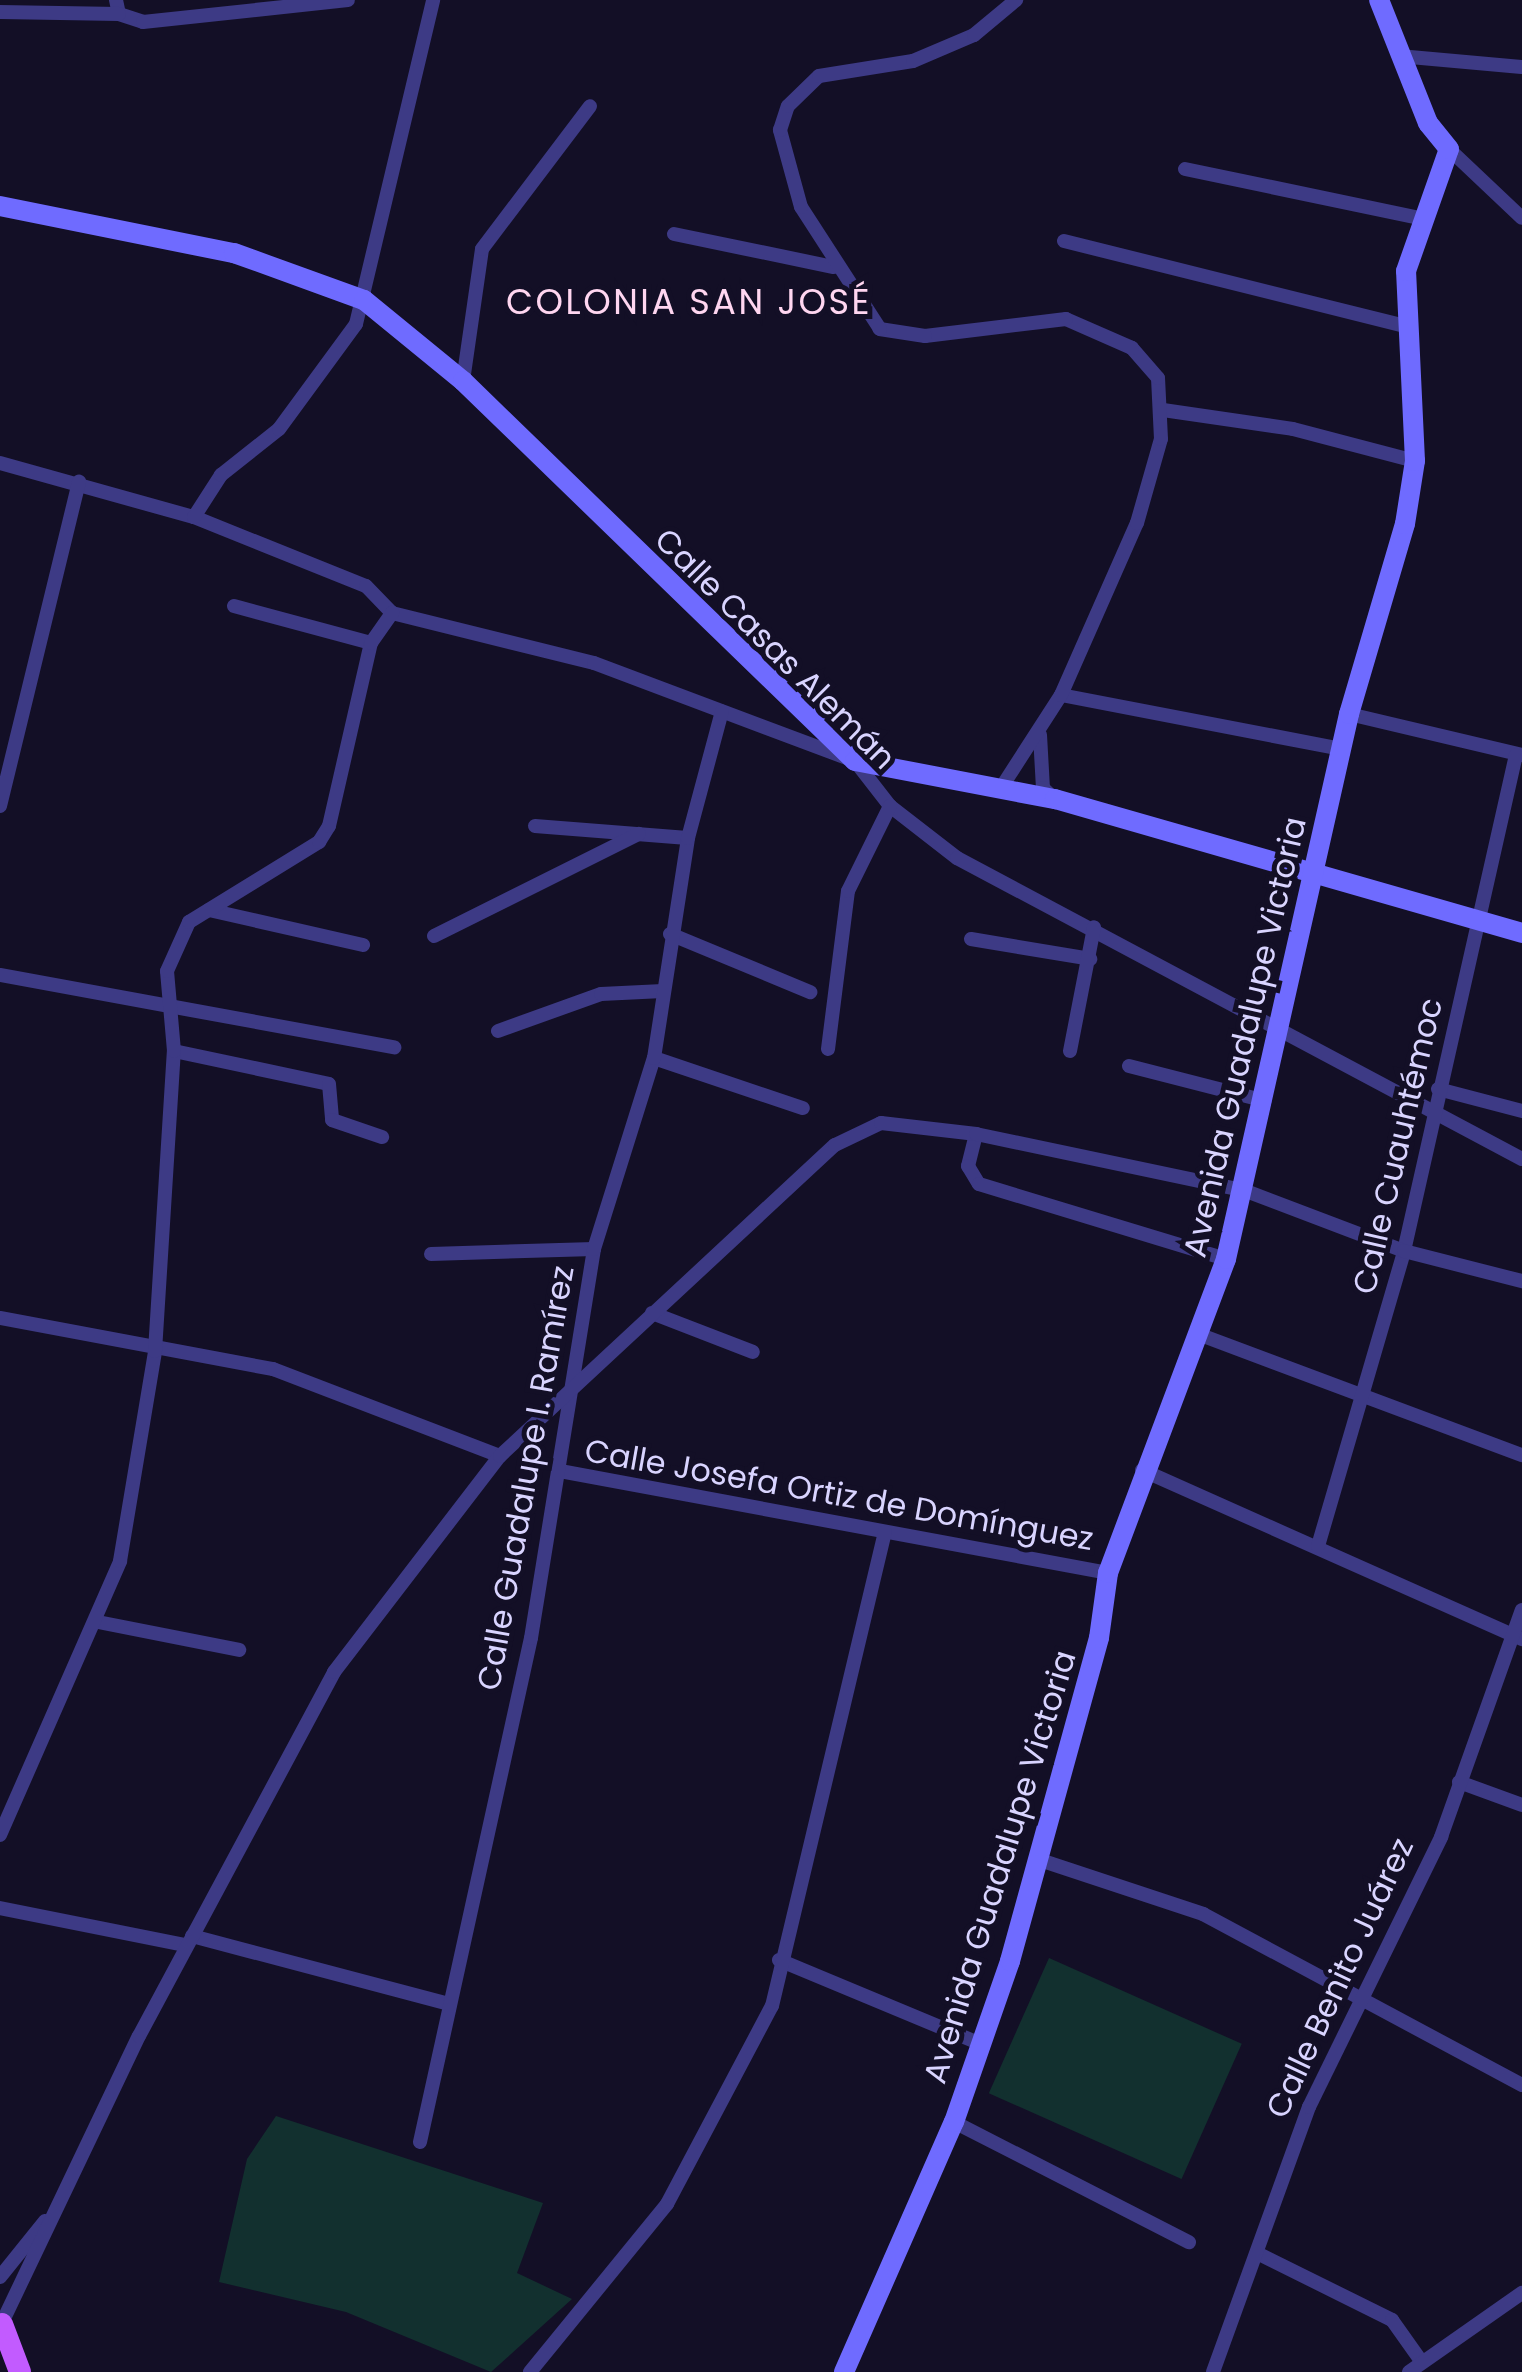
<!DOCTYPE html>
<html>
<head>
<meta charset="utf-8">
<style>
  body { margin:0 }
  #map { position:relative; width:1522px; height:2372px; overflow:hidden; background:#130f26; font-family:Poppins,sans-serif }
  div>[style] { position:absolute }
  .green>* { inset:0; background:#12302f; transform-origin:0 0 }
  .street>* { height:14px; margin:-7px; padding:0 7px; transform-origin:7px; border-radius:7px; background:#3d3a85 }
  .secondary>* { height:20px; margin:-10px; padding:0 10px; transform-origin:10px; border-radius:10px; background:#6f6bff }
  .primary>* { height:22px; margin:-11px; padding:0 11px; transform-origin:11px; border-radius:11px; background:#c25bff }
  span { translate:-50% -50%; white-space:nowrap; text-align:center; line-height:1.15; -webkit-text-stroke:10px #130f26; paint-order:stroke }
  .street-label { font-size:32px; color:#d9d4ff }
  .neighbourhood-label { font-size:35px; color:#ffd6f0; letter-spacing:2.5px }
</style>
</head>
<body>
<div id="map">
  <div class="green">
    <div style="left:1049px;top:1958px;width:211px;height:148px;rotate:24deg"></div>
    <div style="clip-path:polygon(276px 2116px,543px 2203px,517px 2273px,572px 2299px,491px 2372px,346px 2312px,219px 2282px,247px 2159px)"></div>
  </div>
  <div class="street">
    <div style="left:116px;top:0;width:14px;rotate:78deg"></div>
    <div style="left:119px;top:14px;width:25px;rotate:18deg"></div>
    <div style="left:143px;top:22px;width:206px;rotate:-6.1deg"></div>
    <div style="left:0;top:12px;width:119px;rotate:1deg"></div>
    <div style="left:1399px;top:56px;width:123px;rotate:5.1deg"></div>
    <div style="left:1449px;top:149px;width:100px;rotate:43.4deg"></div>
    <div style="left:1185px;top:169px;width:240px;rotate:11.8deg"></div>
    <div style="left:674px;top:234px;width:163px;rotate:11.7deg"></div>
    <div style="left:1064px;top:241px;width:352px;rotate:14deg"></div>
    <div style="left:463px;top:381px;width:133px;rotate:-81.8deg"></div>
    <div style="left:482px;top:249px;width:179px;rotate:-52.9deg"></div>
    <div style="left:1163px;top:410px;width:131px;rotate:8.3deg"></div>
    <div style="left:1293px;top:429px;width:126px;rotate:14.7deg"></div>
    <div style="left:0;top:463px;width:201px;rotate:15.6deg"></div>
    <div style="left:194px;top:517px;width:185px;rotate:21.9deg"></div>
    <div style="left:366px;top:586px;width:37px;rotate:46deg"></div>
    <div style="left:392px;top:613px;width:208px;rotate:13.9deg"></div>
    <div style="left:594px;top:663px;width:279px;rotate:20.6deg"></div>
    <div style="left:855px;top:761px;width:57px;rotate:52.1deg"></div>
    <div style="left:890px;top:806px;width:85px;rotate:37.8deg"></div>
    <div style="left:957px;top:858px;width:640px;rotate:28.05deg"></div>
    <div style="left:194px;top:517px;width:50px;rotate:-57.3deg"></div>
    <div style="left:221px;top:475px;width:74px;rotate:-38.4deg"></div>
    <div style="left:279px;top:429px;width:130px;rotate:-53.7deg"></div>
    <div style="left:356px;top:324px;width:333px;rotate:-76.6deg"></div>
    <div style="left:234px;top:606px;width:142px;rotate:15.1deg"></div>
    <div style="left:1061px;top:695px;width:285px;rotate:10.9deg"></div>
    <div style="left:1349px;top:714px;width:178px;rotate:13.3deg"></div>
    <div style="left:1040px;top:735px;width:53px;rotate:86.8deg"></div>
    <div style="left:1043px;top:788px;width:16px;rotate:45deg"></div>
    <div style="left:1001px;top:788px;width:111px;rotate:-57.2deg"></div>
    <div style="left:1061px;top:695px;width:188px;rotate:-66.2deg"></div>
    <div style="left:1137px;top:523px;width:87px;rotate:-74.1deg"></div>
    <div style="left:1161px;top:439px;width:61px;rotate:-92.8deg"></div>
    <div style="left:1158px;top:378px;width:40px;rotate:-131deg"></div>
    <div style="left:1132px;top:348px;width:72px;rotate:-156.3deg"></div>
    <div style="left:1066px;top:319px;width:142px;rotate:173.1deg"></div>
    <div style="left:925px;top:336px;width:46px;rotate:-171.2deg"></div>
    <div style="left:880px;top:329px;width:145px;rotate:-122.9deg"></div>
    <div style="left:801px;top:207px;width:80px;rotate:-105.3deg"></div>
    <div style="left:780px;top:130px;width:25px;rotate:-72deg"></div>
    <div style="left:788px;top:106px;width:43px;rotate:-44.1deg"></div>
    <div style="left:819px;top:76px;width:95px;rotate:-9.1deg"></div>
    <div style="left:913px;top:61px;width:66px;rotate:-23.1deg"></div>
    <div style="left:974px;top:35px;width:55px;rotate:-39.8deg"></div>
    <div style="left:0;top:806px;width:334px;rotate:-76.3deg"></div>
    <div style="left:535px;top:826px;width:153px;rotate:4.5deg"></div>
    <div style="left:209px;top:910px;width:158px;rotate:12.8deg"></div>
    <div style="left:670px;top:934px;width:152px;rotate:22.5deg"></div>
    <div style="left:434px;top:936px;width:229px;rotate:-26.5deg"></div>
    <div style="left:971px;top:939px;width:121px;rotate:9.5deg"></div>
    <div style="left:0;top:975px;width:401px;rotate:10.4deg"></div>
    <div style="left:498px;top:1031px;width:109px;rotate:-19.8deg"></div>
    <div style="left:601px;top:994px;width:62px;rotate:-2.8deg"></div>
    <div style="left:828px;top:1049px;width:159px;rotate:-82.8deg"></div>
    <div style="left:848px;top:891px;width:95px;rotate:-63.7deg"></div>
    <div style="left:174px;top:1051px;width:158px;rotate:12deg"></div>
    <div style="left:329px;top:1084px;width:36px;rotate:85deg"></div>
    <div style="left:332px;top:1120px;width:53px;rotate:18.8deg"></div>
    <div style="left:1070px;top:1051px;width:126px;rotate:-79deg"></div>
    <div style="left:654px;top:1058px;width:157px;rotate:18.6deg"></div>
    <div style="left:1129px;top:1066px;width:140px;rotate:14.4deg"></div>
    <div style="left:1438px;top:1089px;width:87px;rotate:14.7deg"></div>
    <div style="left:976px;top:1134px;width:33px;rotate:104deg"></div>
    <div style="left:968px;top:1166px;width:21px;rotate:59deg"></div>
    <div style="left:979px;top:1184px;width:258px;rotate:16.9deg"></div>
    <div style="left:431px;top:1254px;width:163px;rotate:-1.8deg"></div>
    <div style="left:652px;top:1313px;width:108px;rotate:21.1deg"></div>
    <div style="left:0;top:1318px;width:278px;rotate:10.6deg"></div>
    <div style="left:273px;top:1369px;width:243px;rotate:21deg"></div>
    <div style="left:1198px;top:1334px;width:346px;rotate:20.5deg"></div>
    <div style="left:1142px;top:1470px;width:416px;rotate:24deg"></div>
    <div style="left:560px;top:1471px;width:557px;rotate:10.54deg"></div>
    <div style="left:1318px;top:1546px;width:307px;rotate:-73.7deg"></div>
    <div style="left:1404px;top:1251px;width:508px;rotate:-77.28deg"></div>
    <div style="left:98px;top:1622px;width:144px;rotate:11.2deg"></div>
    <div style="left:1459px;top:1782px;width:67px;rotate:20.1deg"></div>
    <div style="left:0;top:1835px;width:299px;rotate:-66.3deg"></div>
    <div style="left:120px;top:1561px;width:213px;rotate:-80.5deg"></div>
    <div style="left:155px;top:1351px;width:301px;rotate:-86.4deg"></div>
    <div style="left:174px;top:1051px;width:80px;rotate:-95deg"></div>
    <div style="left:167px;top:971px;width:54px;rotate:-65.8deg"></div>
    <div style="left:189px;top:922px;width:153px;rotate:-31.6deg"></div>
    <div style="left:319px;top:842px;width:19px;rotate:-58deg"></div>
    <div style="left:329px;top:826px;width:188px;rotate:-77.1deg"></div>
    <div style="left:371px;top:643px;width:37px;rotate:-55deg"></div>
    <div style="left:1040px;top:1860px;width:172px;rotate:18.3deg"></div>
    <div style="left:1203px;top:1914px;width:362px;rotate:28.2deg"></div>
    <div style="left:0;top:1908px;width:189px;rotate:11.3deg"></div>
    <div style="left:192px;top:1936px;width:262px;rotate:14.8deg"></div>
    <div style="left:779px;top:1960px;width:219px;rotate:22.6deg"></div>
    <div style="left:954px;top:2122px;width:264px;rotate:27.1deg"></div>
    <div style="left:420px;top:2142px;width:516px;rotate:-77.58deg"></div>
    <div style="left:531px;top:1638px;width:394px;rotate:-80.8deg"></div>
    <div style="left:594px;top:1249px;width:200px;rotate:-72.6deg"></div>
    <div style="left:654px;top:1058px;width:223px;rotate:-81.2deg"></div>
    <div style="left:688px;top:838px;width:131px;rotate:-75deg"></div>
    <div style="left:1257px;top:2253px;width:151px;rotate:26.4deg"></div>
    <div style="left:1392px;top:2320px;width:50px;rotate:54.7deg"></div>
    <div style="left:0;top:2277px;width:72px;rotate:-51.2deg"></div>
    <div style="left:0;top:2327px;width:322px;rotate:-64.5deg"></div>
    <div style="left:139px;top:2036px;width:413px;rotate:-61.8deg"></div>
    <div style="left:334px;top:1672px;width:272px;rotate:-52.5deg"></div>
    <div style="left:500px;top:1456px;width:457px;rotate:-42.9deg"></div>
    <div style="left:835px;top:1145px;width:51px;rotate:-25.6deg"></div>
    <div style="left:881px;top:1123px;width:96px;rotate:6.6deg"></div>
    <div style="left:976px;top:1134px;width:276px;rotate:11.9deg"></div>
    <div style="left:1246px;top:1191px;width:169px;rotate:20.8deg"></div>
    <div style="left:1404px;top:1251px;width:122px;rotate:14.3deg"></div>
    <div style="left:530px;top:2372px;width:217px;rotate:-50.8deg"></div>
    <div style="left:667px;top:2204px;width:224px;rotate:-62.1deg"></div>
    <div style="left:772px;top:2006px;width:487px;rotate:-76.6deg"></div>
    <div style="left:1213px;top:2372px;width:282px;rotate:-70.1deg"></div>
    <div style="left:1309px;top:2107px;width:301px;rotate:-63.9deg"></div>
    <div style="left:1441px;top:1837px;width:241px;rotate:-70.4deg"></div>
    <div style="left:1409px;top:2372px;width:138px;rotate:-35deg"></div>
  </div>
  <div class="secondary">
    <div style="left:0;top:206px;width:239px;rotate:11.4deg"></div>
    <div style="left:234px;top:253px;width:138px;rotate:19.9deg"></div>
    <div style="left:364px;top:300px;width:128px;rotate:39.3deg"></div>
    <div style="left:463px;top:381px;width:546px;rotate:44.11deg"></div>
    <div style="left:855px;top:761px;width:204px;rotate:10.8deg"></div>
    <div style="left:1055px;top:799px;width:486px;rotate:16deg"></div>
    <div style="left:844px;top:2372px;width:273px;rotate:-66.3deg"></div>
    <div style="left:954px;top:2122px;width:170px;rotate:-70.8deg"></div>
    <div style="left:1010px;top:1961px;width:335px;rotate:-74.6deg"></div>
    <div style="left:1099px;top:1638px;width:66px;rotate:-82.1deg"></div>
    <div style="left:1108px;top:1573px;width:335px;rotate:-69.4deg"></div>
    <div style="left:1226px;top:1259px;width:559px;rotate:-77.28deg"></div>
    <div style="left:1349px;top:714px;width:198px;rotate:-73.6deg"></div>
    <div style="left:1405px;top:524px;width:64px;rotate:-81deg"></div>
    <div style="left:1415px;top:461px;width:190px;rotate:-92.7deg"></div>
    <div style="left:1406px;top:271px;width:129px;rotate:-70.6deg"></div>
    <div style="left:1449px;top:149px;width:33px;rotate:-129deg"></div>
    <div style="left:1428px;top:123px;width:132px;rotate:-111.7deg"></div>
  </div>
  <div class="primary">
    <div style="left:2px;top:2324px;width:51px;rotate:69.4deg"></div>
  </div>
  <div class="street-label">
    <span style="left:775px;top:649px;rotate:45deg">Calle Casas Alemán</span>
    <span style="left:1245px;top:1037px;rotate:-77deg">Avenida Guadalupe Victoria</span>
    <span style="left:1398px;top:1146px;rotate:-77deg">Calle Cuauhtémoc</span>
    <span style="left:526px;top:1478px;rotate:-80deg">Calle Guadalupe I. Ramírez</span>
    <span style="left:839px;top:1495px;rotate:10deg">Calle Josefa Ortiz de Domínguez</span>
    <span style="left:1000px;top:1867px;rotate:-73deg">Avenida Guadalupe Victoria</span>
    <span style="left:1340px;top:1978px;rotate:-65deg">Calle Benito Juárez</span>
  </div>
  <div class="neighbourhood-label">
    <span style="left:689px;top:302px">COLONIA SAN JOSÉ</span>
  </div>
</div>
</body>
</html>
